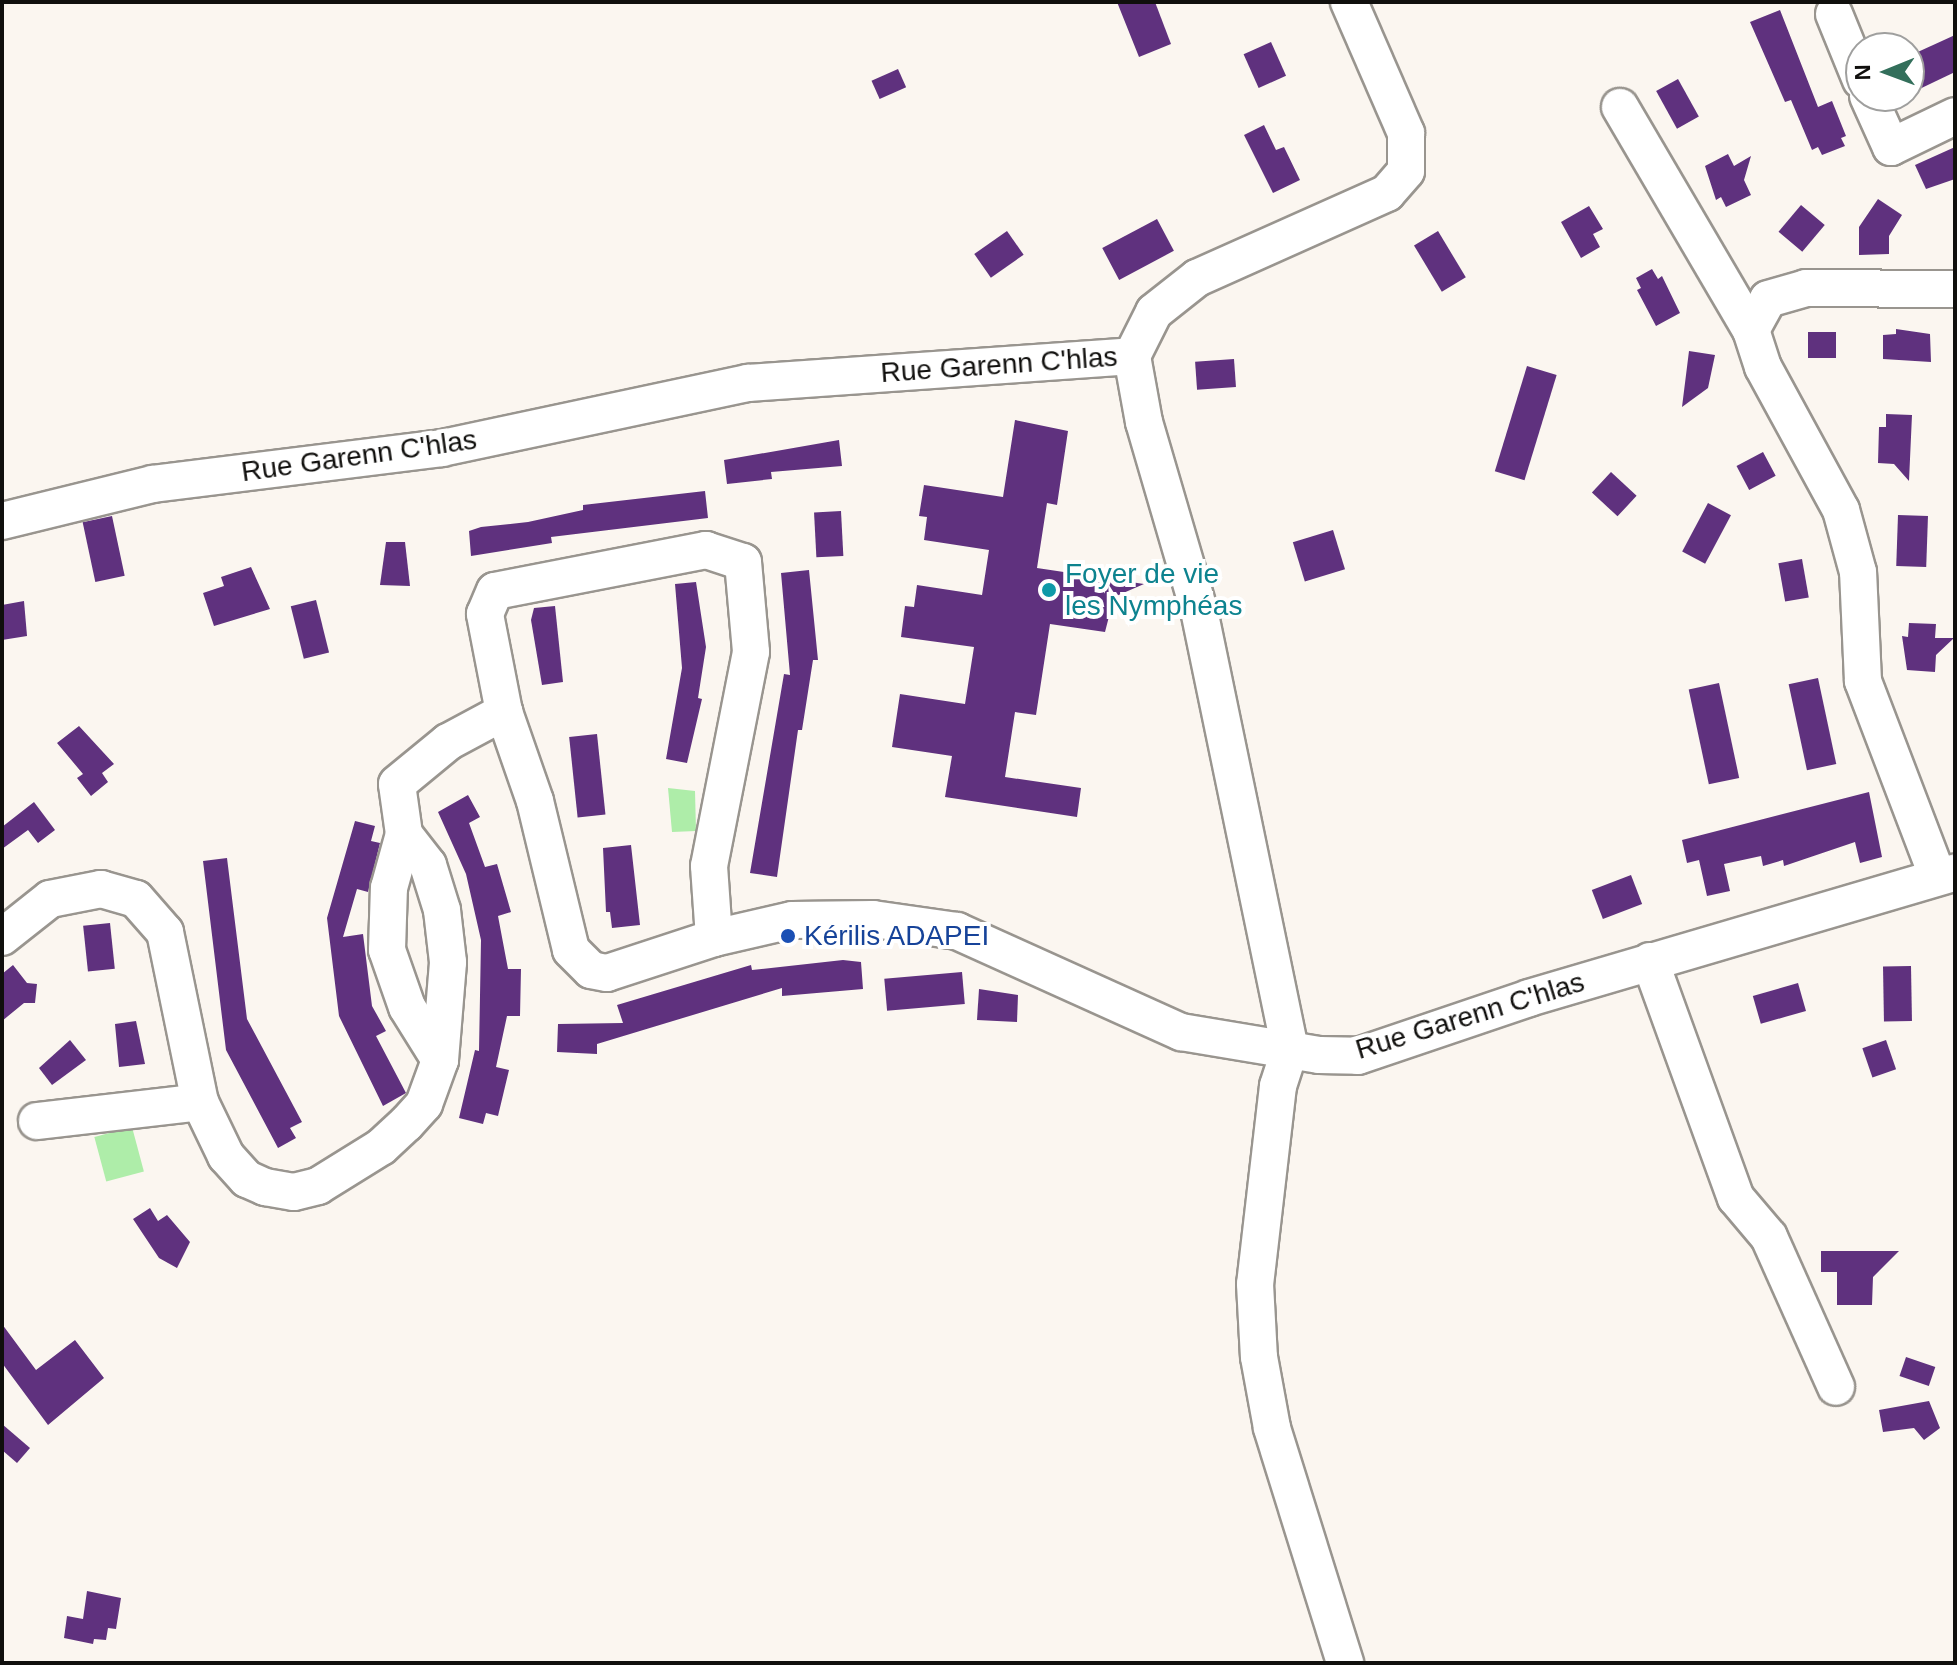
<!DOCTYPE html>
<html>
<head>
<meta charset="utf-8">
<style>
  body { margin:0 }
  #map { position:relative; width:1957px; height:1665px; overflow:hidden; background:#fbf6f0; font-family:Helvetica,sans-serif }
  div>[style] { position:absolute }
  .green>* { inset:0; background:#aeeda9; transform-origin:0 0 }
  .building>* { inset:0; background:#5f317e; transform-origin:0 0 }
  .roads { filter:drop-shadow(2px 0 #99958f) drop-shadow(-2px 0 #99958f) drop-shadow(0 2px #99958f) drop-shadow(0 -2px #99958f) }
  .minor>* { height:36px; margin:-18px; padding:0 18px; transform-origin:18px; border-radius:18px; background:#fff }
  .dots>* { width:22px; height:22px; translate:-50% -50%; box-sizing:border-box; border:4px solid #fff; border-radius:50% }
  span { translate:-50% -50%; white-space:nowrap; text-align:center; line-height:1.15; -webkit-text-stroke:8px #fff; paint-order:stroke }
  .street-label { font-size:28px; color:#100f0d }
  .culture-label { font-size:28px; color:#0d838f }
  .left { translate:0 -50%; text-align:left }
  .transit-label { font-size:28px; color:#164399 }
  .frame { position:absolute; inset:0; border:4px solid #100f0d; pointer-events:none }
  .north { position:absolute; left:1845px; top:32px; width:80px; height:80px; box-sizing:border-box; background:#fff; border:2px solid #9f9f9e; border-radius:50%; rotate:269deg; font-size:22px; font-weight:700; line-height:32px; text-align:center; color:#100f0d }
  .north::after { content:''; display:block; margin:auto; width:28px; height:36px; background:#336f5b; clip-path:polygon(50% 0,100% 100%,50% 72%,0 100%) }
</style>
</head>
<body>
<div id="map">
  <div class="green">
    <div style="clip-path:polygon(668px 788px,695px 791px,696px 831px,672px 832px)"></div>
    <div style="left:132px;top:1127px;width:46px;height:39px;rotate:75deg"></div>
  </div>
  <div class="building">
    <div style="clip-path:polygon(1117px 2px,1155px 2px,1171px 44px,1139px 57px)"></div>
    <div style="clip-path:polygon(1780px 10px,1818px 107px,1832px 101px,1846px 136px,1841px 138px,1845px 146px,1822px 155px,1818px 147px,1812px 150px,1791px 100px,1785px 102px,1750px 22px)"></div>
    <div style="clip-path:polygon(1955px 35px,1955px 72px,1909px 94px,1909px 56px)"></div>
    <div style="left:1271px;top:42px;width:37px;height:30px;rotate:66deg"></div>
    <div style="left:898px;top:69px;width:20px;height:29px;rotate:66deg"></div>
    <div style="left:1678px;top:79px;width:43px;height:25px;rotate:61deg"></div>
    <div style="clip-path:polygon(1264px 125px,1276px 150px,1284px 147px,1300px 180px,1273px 193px,1244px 135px)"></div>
    <div style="clip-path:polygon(1955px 147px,1955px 179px,1926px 189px,1915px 165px)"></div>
    <div style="clip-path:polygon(1728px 154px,1734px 166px,1751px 156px,1744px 180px,1751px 195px,1726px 207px,1721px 197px,1716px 200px,1705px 166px)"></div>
    <div style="clip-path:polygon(1878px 199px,1902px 215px,1889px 236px,1889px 254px,1859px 255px,1859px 227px)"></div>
    <div style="left:1801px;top:205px;width:31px;height:35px;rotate:40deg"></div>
    <div style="clip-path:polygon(1589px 206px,1603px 229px,1593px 234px,1600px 247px,1581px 258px,1561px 222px)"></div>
    <div style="left:1157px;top:219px;width:36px;height:62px;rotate:62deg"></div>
    <div style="left:1007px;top:231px;width:29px;height:40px;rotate:55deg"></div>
    <div style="left:1438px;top:231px;width:54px;height:28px;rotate:59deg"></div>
    <div style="clip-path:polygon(1652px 269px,1658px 279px,1662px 276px,1680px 313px,1656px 326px,1637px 290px,1641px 288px,1636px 278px)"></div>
    <div style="clip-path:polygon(1896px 329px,1930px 334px,1931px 362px,1883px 359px,1883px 335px,1896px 334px)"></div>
    <div style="left:1808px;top:332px;width:28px;height:26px"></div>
    <div style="clip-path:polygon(1689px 351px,1715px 355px,1708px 388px,1682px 407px)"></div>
    <div style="left:1234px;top:359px;width:28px;height:39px;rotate:86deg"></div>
    <div style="left:1527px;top:366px;width:31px;height:110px;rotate:17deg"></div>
    <div style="clip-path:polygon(1886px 414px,1912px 415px,1909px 481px,1894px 464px,1878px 463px,1879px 427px,1886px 427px)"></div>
    <div style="clip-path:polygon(1015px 420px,1068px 431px,1057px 505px,1047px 503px,1037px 568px,1144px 584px,1114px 597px,1105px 632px,1050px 624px,1036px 715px,1015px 712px,1005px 777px,1081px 788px,1077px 817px,945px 797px,952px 756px,892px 747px,900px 694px,965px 704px,974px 647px,901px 637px,905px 606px,914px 607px,917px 585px,982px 595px,989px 550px,924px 540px,927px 517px,919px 516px,924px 485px,1003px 497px)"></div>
    <div style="clip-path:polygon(839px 440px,842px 466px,771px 472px,772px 479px,727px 484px,724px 460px)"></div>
    <div style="left:1763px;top:452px;width:27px;height:30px;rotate:62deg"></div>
    <div style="left:1611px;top:472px;width:35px;height:28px;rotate:43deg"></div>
    <div style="clip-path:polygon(705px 491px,708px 518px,551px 537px,552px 543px,471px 556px,469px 531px,481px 527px,528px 522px,583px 510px,583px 505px)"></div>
    <div style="left:1708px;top:503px;width:26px;height:55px;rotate:28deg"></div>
    <div style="left:841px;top:511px;width:45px;height:27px;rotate:87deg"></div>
    <div style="left:1898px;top:515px;width:30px;height:51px;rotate:2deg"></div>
    <div style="left:112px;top:516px;width:61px;height:30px;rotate:78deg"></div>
    <div style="left:1333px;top:530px;width:41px;height:42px;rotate:73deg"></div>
    <div style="clip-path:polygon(386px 542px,405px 542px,410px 586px,380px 585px)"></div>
    <div style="left:1802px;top:559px;width:39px;height:24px;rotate:80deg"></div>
    <div style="clip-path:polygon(251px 567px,270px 609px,214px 626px,203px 593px,224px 586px,221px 577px)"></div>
    <div style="clip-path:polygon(809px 570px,818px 660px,813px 660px,802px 730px,798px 730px,777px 877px,750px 873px,784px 674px,790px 675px,781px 573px)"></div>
    <div style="clip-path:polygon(696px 582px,706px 647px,698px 698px,702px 699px,687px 763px,666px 759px,682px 668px,675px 584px)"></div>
    <div style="left:316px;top:600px;width:54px;height:26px;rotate:76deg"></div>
    <div style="clip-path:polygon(24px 601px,27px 636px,2px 640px,2px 605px)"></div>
    <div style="clip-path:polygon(555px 606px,563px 682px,542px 685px,531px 620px,534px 608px)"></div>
    <div style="clip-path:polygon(1909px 623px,1936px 624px,1935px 638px,1954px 638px,1936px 655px,1935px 672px,1907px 670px,1902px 636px,1908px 637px)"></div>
    <div style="left:1818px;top:678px;width:88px;height:30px;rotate:78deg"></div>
    <div style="left:1719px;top:683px;width:97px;height:31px;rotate:78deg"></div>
    <div style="clip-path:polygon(79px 726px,114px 764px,102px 773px,108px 782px,91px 796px,77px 778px,83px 774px,57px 743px)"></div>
    <div style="left:597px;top:734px;width:81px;height:28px;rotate:84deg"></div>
    <div style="clip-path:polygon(1869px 792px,1882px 857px,1860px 863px,1855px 842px,1784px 866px,1783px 860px,1763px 866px,1761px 856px,1724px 864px,1730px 891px,1707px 896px,1699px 860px,1687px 863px,1682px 840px)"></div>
    <div style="clip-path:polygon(468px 795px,480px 817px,469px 823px,485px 867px,497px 864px,511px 912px,498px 916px,508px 969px,521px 969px,520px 1016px,507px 1016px,496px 1067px,509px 1070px,498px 1116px,486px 1113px,483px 1124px,459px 1118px,475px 1050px,479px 1051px,481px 940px,466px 874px,438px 812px)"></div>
    <div style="clip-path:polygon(34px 802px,55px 830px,38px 843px,28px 830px,2px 849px,2px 827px)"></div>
    <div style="clip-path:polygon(355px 821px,375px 826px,371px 841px,380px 843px,368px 892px,357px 889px,343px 937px,363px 934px,372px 1006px,386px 1031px,376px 1036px,406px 1093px,383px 1106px,339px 1016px,327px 918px)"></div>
    <div style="clip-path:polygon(631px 845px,640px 925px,612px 928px,610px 912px,606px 912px,603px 848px)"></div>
    <div style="clip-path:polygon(227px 858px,247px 1019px,302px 1122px,290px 1128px,296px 1138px,278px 1148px,226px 1050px,203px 861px)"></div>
    <div style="left:1631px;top:875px;width:31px;height:42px;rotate:69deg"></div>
    <div style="left:110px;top:923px;width:46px;height:27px;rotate:84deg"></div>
    <div style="clip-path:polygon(843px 960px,861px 962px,863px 989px,782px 996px,782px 988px,597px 1044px,597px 1054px,557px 1052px,558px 1024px,623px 1023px,617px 1005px,751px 965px,752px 970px)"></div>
    <div style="clip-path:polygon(13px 965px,27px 983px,37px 984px,35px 1003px,24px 1003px,2px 1021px,2px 974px)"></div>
    <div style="left:1911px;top:966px;width:55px;height:28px;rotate:89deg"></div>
    <div style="left:962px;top:972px;width:32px;height:78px;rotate:85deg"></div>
    <div style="left:1798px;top:983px;width:29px;height:47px;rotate:74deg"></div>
    <div style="clip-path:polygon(979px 989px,1018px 995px,1017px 1022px,977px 1020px)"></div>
    <div style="clip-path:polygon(136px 1021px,145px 1064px,119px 1067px,115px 1024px)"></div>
    <div style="clip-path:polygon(70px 1040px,86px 1060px,52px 1085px,39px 1068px)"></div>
    <div style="left:1886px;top:1040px;width:31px;height:25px;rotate:71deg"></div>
    <div style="clip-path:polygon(150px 1208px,158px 1221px,167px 1215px,190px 1242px,177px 1268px,159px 1258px,133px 1219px)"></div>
    <div style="clip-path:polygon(1821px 1251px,1899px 1251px,1873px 1277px,1872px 1305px,1837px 1305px,1837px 1272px,1821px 1272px)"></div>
    <div style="clip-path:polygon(2px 1324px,36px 1370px,75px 1340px,104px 1378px,48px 1425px,2px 1363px)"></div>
    <div style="left:1906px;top:1357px;width:31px;height:20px;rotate:19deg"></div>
    <div style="clip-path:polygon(1929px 1401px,1940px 1428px,1924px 1440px,1914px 1428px,1883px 1432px,1879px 1410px)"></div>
    <div style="clip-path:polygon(2px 1424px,30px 1448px,17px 1463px,2px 1450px)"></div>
    <div style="clip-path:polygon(87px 1591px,121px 1598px,116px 1629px,108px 1628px,106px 1640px,94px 1639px,93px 1644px,64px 1638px,67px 1616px,83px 1619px)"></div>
  </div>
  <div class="roads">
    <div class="minor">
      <div style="left:1834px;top:14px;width:71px;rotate:67.8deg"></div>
      <div style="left:1868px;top:96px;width:56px;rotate:65.7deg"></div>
      <div style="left:1891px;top:147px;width:71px;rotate:-25.8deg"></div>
      <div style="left:1620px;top:107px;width:259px;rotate:59.6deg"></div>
      <div style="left:1132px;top:356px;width:49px;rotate:-63.4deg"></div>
      <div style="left:1154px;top:312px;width:55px;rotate:-38.3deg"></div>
      <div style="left:1197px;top:278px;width:208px;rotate:-24.1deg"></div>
      <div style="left:1387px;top:193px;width:29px;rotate:-49deg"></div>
      <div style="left:1406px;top:171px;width:38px;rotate:-90deg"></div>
      <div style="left:1406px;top:133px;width:143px;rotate:-113.5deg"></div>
      <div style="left:2px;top:521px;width:155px;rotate:-13.8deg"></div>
      <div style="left:153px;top:484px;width:291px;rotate:-7.1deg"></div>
      <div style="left:442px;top:448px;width:313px;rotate:-12deg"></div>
      <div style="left:748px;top:383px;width:385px;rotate:-4deg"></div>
      <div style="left:1132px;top:356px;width:67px;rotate:79.7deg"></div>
      <div style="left:1144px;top:422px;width:196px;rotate:73.7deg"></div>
      <div style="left:1199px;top:610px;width:448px;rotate:78.3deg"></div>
      <div style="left:1290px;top:1049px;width:39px;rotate:108deg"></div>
      <div style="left:1278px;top:1086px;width:199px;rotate:96.6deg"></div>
      <div style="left:1255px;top:1284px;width:73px;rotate:86.9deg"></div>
      <div style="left:1259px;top:1357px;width:72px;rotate:79.6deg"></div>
      <div style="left:1272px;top:1428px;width:246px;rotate:72.7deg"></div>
      <div style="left:504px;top:712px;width:100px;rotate:-101deg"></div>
      <div style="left:485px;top:614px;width:25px;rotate:-67deg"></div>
      <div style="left:495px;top:591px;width:215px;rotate:-11deg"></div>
      <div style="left:706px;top:550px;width:39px;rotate:18deg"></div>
      <div style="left:743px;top:562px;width:90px;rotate:84.9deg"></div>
      <div style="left:751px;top:652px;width:218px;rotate:101.1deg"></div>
      <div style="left:709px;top:866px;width:72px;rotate:86deg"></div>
      <div style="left:1937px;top:875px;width:208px;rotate:-110.9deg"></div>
      <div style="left:1863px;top:681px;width:109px;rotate:-92.6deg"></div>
      <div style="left:1858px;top:572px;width:64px;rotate:-105.3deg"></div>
      <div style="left:1841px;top:510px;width:163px;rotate:-118.6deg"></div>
      <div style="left:1763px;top:367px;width:39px;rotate:-108deg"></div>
      <div style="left:1751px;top:330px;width:35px;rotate:-61deg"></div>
      <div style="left:1768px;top:299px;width:40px;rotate:-16deg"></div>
      <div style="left:1806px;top:288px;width:149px;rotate:0.4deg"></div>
      <div style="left:2px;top:937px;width:61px;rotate:-38.4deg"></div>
      <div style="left:50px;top:899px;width:52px;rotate:-11.1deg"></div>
      <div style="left:101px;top:889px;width:36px;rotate:16deg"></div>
      <div style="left:136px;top:899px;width:44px;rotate:48.7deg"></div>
      <div style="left:165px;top:932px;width:174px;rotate:78.4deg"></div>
      <div style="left:200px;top:1102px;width:60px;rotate:64.3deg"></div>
      <div style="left:226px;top:1156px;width:31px;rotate:48deg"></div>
      <div style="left:247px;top:1179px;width:20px;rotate:24deg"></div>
      <div style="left:265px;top:1187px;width:29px;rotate:10deg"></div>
      <div style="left:294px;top:1192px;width:25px;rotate:-14deg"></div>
      <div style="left:318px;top:1186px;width:74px;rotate:-31.8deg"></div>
      <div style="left:381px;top:1147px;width:34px;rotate:-43deg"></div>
      <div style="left:406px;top:1124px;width:27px;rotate:-48deg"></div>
      <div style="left:424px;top:1104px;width:47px;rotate:-70deg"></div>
      <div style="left:440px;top:1060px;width:98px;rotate:-85.3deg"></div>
      <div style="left:448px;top:962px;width:52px;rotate:-96.6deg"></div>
      <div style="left:442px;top:910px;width:47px;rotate:-107.3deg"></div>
      <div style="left:428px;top:865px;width:39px;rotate:-128deg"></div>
      <div style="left:1650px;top:961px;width:252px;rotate:70.1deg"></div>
      <div style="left:1736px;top:1198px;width:51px;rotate:49.8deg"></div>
      <div style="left:1769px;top:1237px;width:164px;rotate:65.9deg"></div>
      <div style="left:440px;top:1060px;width:62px;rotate:-121.9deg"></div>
      <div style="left:407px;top:1007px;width:60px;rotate:-109.3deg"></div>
      <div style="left:387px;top:950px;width:62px;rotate:-88.2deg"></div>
      <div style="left:389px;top:888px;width:56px;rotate:-74.5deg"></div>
      <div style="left:404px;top:834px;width:50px;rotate:-98deg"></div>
      <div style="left:397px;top:784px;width:66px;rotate:-39.5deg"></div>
      <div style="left:448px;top:742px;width:64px;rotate:-28.2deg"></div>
      <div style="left:504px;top:712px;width:94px;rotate:70.8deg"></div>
      <div style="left:535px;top:801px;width:153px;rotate:76.4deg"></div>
      <div style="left:571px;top:950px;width:28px;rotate:45deg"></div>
      <div style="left:591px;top:970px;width:16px;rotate:11deg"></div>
      <div style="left:607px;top:973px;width:113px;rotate:-18.1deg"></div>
      <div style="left:714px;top:938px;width:80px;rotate:-13deg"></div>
      <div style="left:792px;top:920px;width:81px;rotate:-0.7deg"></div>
      <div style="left:873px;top:919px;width:85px;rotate:8.1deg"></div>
      <div style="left:957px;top:931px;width:246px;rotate:24.3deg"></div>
      <div style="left:1181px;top:1032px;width:140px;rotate:9.5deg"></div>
      <div style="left:1319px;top:1055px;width:39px;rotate:1deg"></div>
      <div style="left:1358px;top:1056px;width:181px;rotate:-18.7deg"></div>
      <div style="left:1529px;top:998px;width:444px;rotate:-16.4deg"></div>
      <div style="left:37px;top:1121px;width:164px;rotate:-6.6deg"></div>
    </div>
  </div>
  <div class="dots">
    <div style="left:1049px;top:590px;background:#0f9aa8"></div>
    <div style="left:788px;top:936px;background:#1a4fb4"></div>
  </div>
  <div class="street-label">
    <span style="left:999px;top:365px;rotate:-4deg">Rue Garenn C'hlas</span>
    <span style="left:359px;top:456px;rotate:-8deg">Rue Garenn C'hlas</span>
    <span style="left:1470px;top:1016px;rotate:-17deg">Rue Garenn C'hlas</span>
  </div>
  <div class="culture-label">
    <span class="left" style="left:1065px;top:590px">Foyer de vie<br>les Nymphéas</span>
  </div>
  <div class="transit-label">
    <span class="left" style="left:804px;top:936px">Kérilis ADAPEI</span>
  </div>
  <div class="frame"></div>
  <div class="north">N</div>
</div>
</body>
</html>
